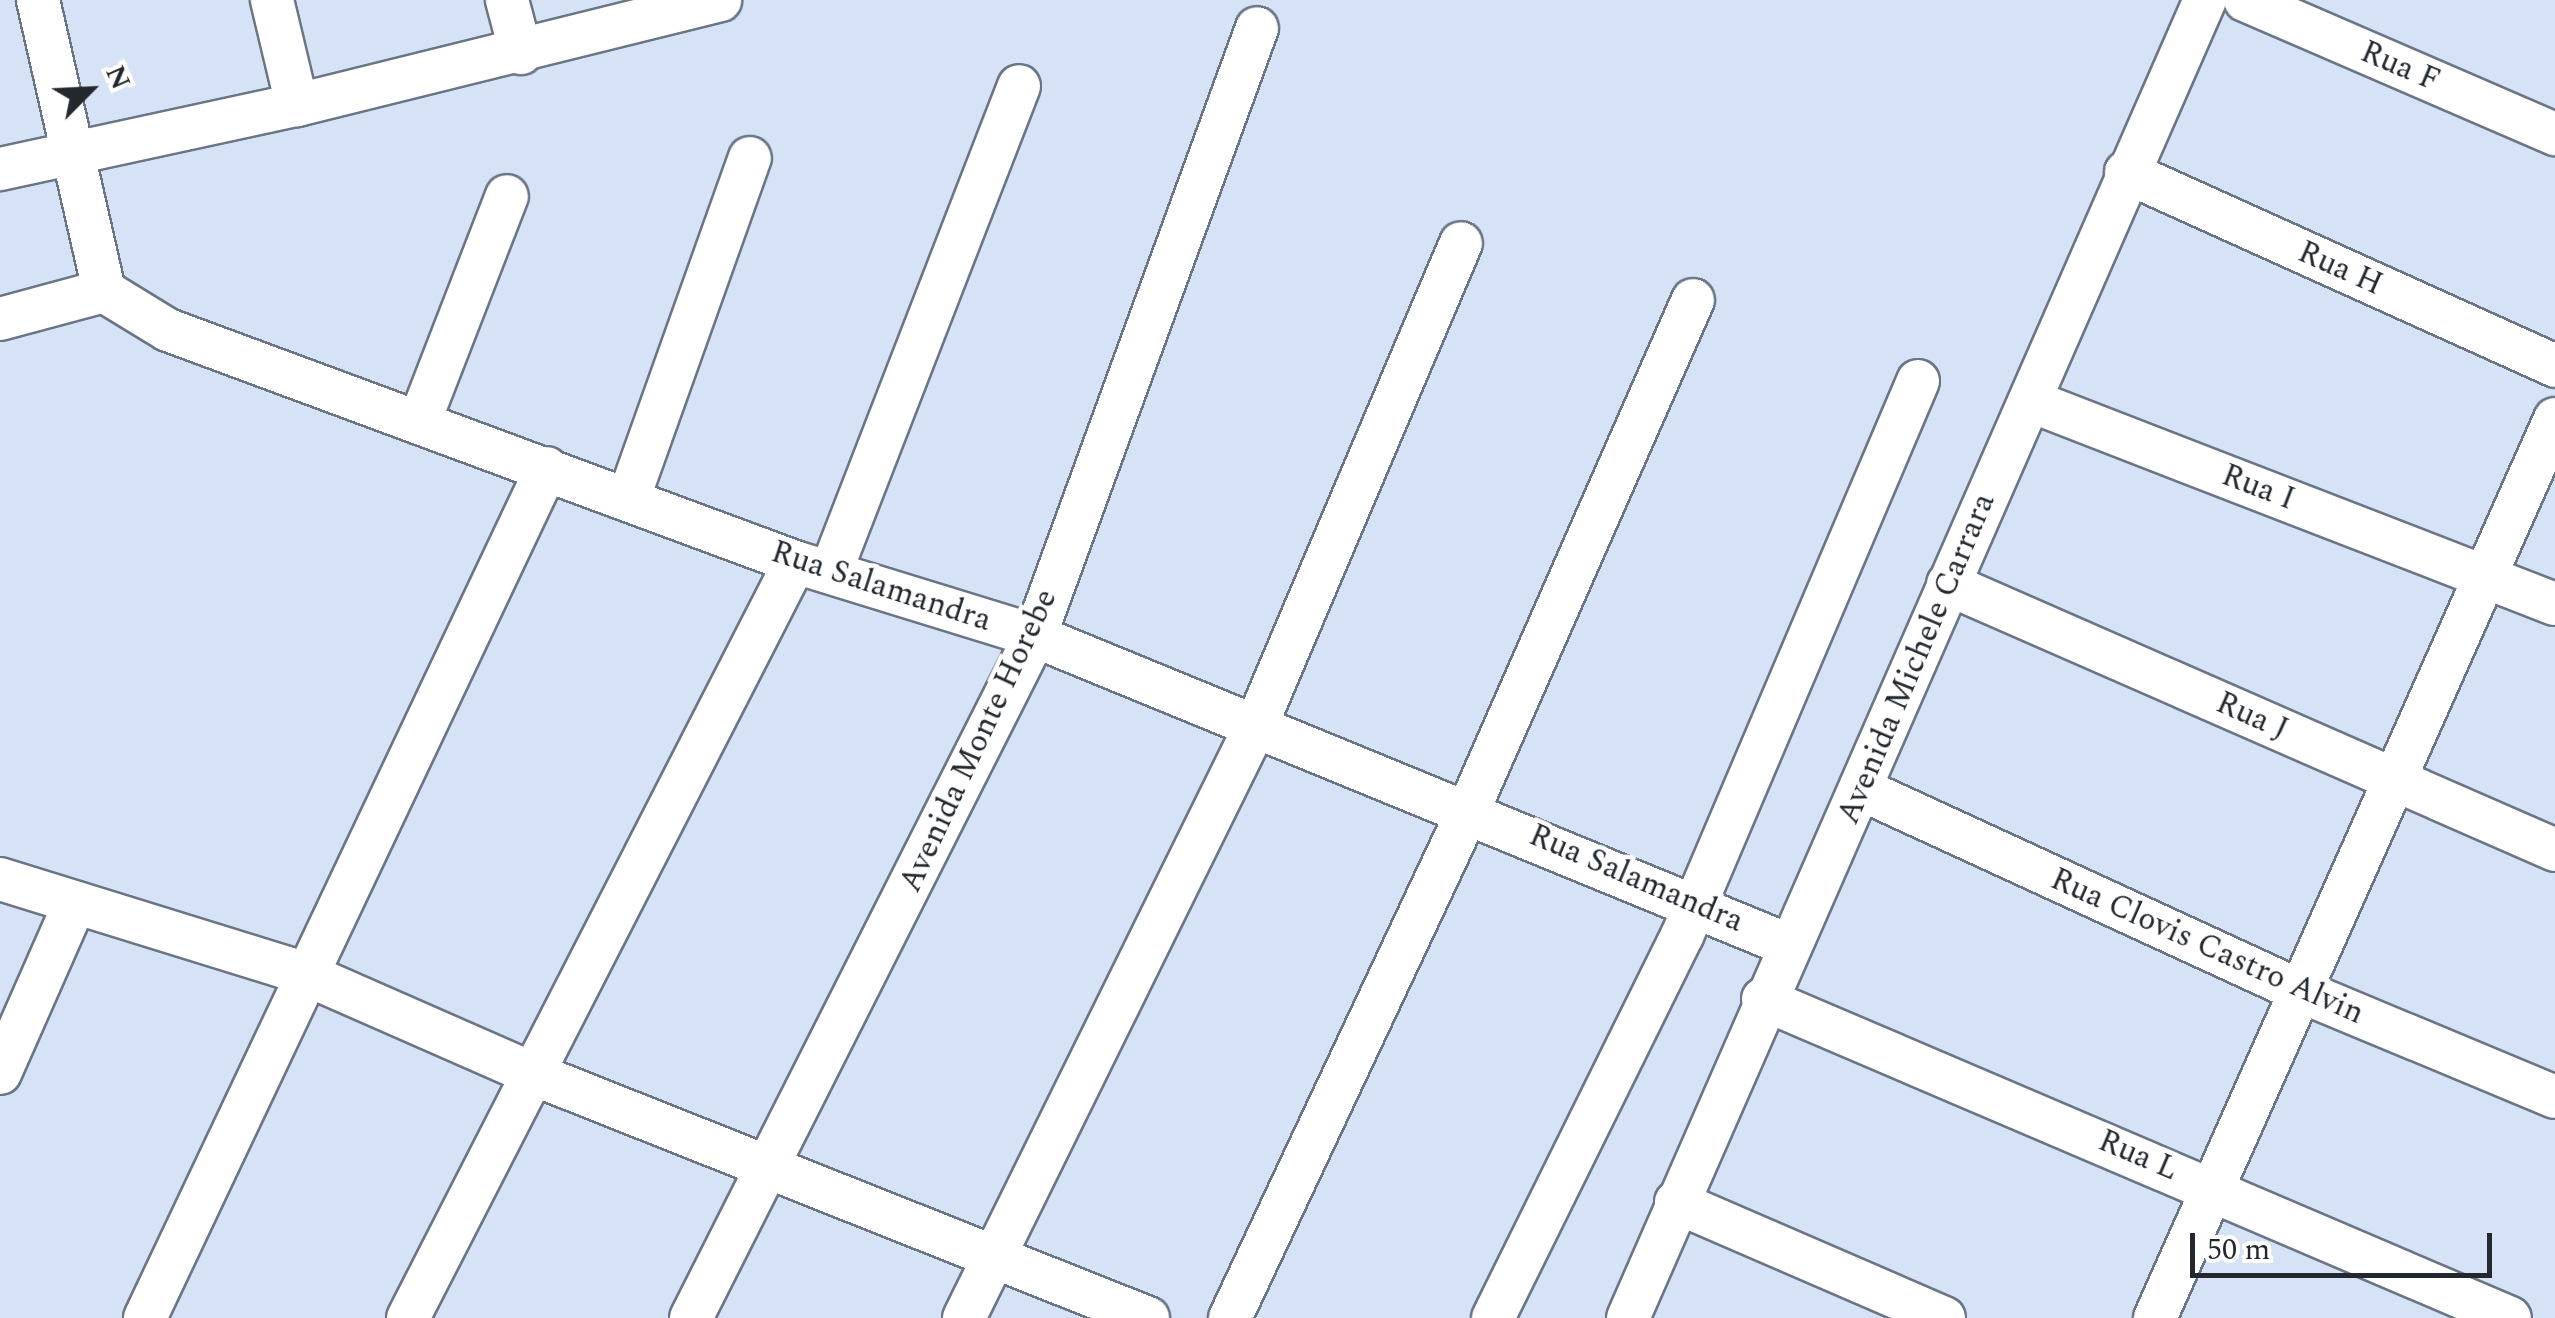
<!DOCTYPE html>
<html>
<head>
<meta charset="utf-8">
<style>
  body { margin:0 }
  #map { position:relative; width:2555px; height:1318px; overflow:hidden; background:#d6e3f6; font-family:Spectral,serif }
  div>[style] { position:absolute }
  .roads { filter:drop-shadow(2px 0 #6a7586) drop-shadow(-2px 0 #6a7586) drop-shadow(0 2px #6a7586) drop-shadow(0 -2px #6a7586) }
  .street>* { height:42px; margin:-21px; padding:0 21px; transform-origin:21px; border-radius:21px; background:#fff }
  span { translate:-50% -50%; white-space:nowrap; text-align:center; line-height:1.15; -webkit-text-stroke:9px #fff; paint-order:stroke }
  .street-label { font-size:32px; color:#23282f }
  .north { position:absolute; left:40px; top:40px; width:100px; height:100px; -webkit-text-stroke:8px #fff; paint-order:stroke; rotate:66deg; font-size:28px; font-weight:700; line-height:40px; text-align:center; color:#23282f }
  .north::after { content:''; display:block; margin:auto; width:35px; height:45px; background:#23282f; clip-path:polygon(50% 0,100% 100%,50% 72%,0 100%) }
  .scale { position:absolute; left:2190px; top:1233px; width:302px; height:45px; box-sizing:border-box; border:5px solid #23282f; border-top:0; padding-left:12px; font-size:30px; line-height:35px; white-space:nowrap; color:#23282f; -webkit-text-stroke:8px #fff; paint-order:stroke }
</style>
</head>
<body>
<div id="map">
  <div class="roads">
    <div class="street">
      <div style="left:38px;top:0;width:298px;rotate:77.2deg"></div>
      <div style="left:104px;top:291px;width:75px;rotate:31.4deg"></div>
      <div style="left:168px;top:330px;width:669px;rotate:20.31deg"></div>
      <div style="left:795px;top:562px;width:251px;rotate:17.1deg"></div>
      <div style="left:1035px;top:636px;width:814px;rotate:22.31deg"></div>
      <div style="left:272px;top:0;width:108px;rotate:76.6deg"></div>
      <div style="left:507px;top:0;width:55px;rotate:75.2deg"></div>
      <div style="left:2245px;top:0;width:338px;rotate:23.4deg"></div>
      <div style="left:0;top:169px;width:304px;rotate:-12.2deg"></div>
      <div style="left:297px;top:105px;width:436px;rotate:-13.9deg"></div>
      <div style="left:2126px;top:172px;width:471px;rotate:24.3deg"></div>
      <div style="left:0;top:319px;width:108px;rotate:-15.1deg"></div>
      <div style="left:2031px;top:401px;width:562px;rotate:21.18deg"></div>
      <div style="left:420px;top:420px;width:240px;rotate:-68.8deg"></div>
      <div style="left:628px;top:500px;width:363px;rotate:-70.4deg"></div>
      <div style="left:831px;top:571px;width:520px;rotate:-68.81deg"></div>
      <div style="left:1948px;top:584px;width:663px;rotate:23.66deg"></div>
      <div style="left:1863px;top:790px;width:479px;rotate:24.7deg"></div>
      <div style="left:2298px;top:990px;width:278px;rotate:22.6deg"></div>
      <div style="left:0;top:879px;width:317px;rotate:17.2deg"></div>
      <div style="left:303px;top:973px;width:249px;rotate:23.7deg"></div>
      <div style="left:531px;top:1073px;width:664px;rotate:21.66deg"></div>
      <div style="left:1763px;top:999px;width:812px;rotate:23.12deg"></div>
      <div style="left:0;top:1073px;width:186px;rotate:-66.2deg"></div>
      <div style="left:1676px;top:1202px;width:292px;rotate:23.4deg"></div>
      <div style="left:145px;top:1318px;width:940px;rotate:-64.69deg"></div>
      <div style="left:408px;top:1318px;width:849px;rotate:-62.89deg"></div>
      <div style="left:691px;top:1318px;width:764px;rotate:-63.23deg"></div>
      <div style="left:1035px;top:636px;width:647px;rotate:-69.94deg"></div>
      <div style="left:964px;top:1318px;width:665px;rotate:-63.78deg"></div>
      <div style="left:1258px;top:721px;width:519px;rotate:-66.99deg"></div>
      <div style="left:1230px;top:1318px;width:562px;rotate:-64.85deg"></div>
      <div style="left:1469px;top:809px;width:556px;rotate:-66.25deg"></div>
      <div style="left:1493px;top:1318px;width:426px;rotate:-63.7deg"></div>
      <div style="left:1682px;top:936px;width:603px;rotate:-66.96deg"></div>
      <div style="left:1628px;top:1318px;width:1439px;rotate:-66.36deg"></div>
      <div style="left:2155px;top:1318px;width:984px;rotate:-66.01deg"></div>
    </div>
  </div>
  <div class="street-label">
    <span style="left:2400px;top:67px;rotate:23deg">Rua F</span>
    <span style="left:2340px;top:269px;rotate:24deg">Rua H</span>
    <span style="left:2258px;top:488px;rotate:21deg">Rua I</span>
    <span style="left:881px;top:587px;rotate:18deg">Rua Salamandra</span>
    <span style="left:1917px;top:659px;rotate:-67deg">Avenida Michele Carrara</span>
    <span style="left:2252px;top:717px;rotate:24deg">Rua J</span>
    <span style="left:979px;top:741px;rotate:-65deg">Avenida Monte Horebe</span>
    <span style="left:1636px;top:879px;rotate:23deg">Rua Salamandra</span>
    <span style="left:2207px;top:947px;rotate:24deg">Rua Clovis Castro Alvin</span>
    <span style="left:2138px;top:1156px;rotate:23deg">Rua L</span>
  </div>
  <div class="north">N</div>
  <div class="scale">50 m</div>
</div>
</body>
</html>
